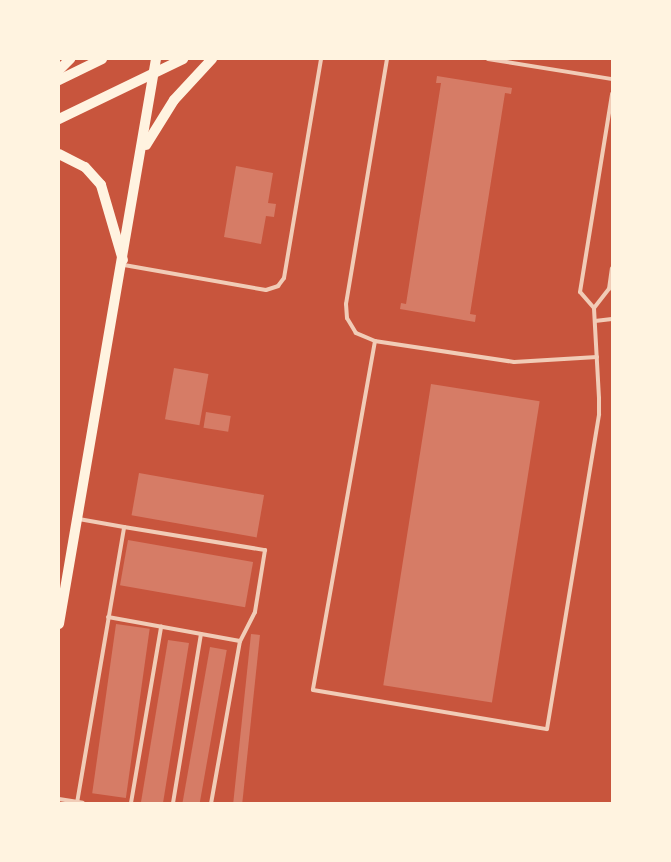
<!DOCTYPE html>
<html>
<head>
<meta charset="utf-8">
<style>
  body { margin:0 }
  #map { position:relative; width:671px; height:862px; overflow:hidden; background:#c8553d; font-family:"Titillium Web",sans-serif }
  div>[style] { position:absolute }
  .building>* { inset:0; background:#d67c66; transform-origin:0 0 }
  .service>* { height:4px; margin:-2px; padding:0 2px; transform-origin:2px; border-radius:2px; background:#f1ccb7 }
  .secondary>* { height:10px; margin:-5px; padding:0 5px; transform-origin:5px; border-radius:5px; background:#fff3e0 }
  span { translate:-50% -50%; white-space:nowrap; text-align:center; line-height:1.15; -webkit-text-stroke:4.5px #fff3e0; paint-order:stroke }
  .frame { position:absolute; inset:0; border:60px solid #fff3e0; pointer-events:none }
</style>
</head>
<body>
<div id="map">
  <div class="building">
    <div style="clip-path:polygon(437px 76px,512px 88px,511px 94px,505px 93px,489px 194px,470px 314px,476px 315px,475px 322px,400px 309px,401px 303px,406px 304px,422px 203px,441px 83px,436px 83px)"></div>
    <div style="clip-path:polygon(236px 166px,273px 173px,268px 203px,276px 204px,274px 217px,266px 216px,261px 244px,224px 237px)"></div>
    <div style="left:174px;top:368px;width:35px;height:52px;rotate:10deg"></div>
    <div style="left:431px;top:384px;width:110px;height:305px;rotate:9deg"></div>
    <div style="left:206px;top:412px;width:25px;height:16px;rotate:9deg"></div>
    <div style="left:139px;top:473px;width:127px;height:43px;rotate:10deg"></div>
    <div style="left:128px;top:540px;width:127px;height:46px;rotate:10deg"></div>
    <div style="left:116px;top:624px;width:34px;height:171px;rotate:8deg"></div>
    <div style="left:251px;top:634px;width:9px;height:171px;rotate:6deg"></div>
    <div style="clip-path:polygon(168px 640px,189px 643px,163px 803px,147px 803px,141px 802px)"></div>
    <div style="left:210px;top:647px;width:17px;height:158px;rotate:10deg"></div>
  </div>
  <div class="service">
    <div style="left:488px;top:59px;width:126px;rotate:9.2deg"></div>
    <div style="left:124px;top:265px;width:144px;rotate:10deg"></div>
    <div style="left:266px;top:290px;width:13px;rotate:-18deg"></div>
    <div style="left:278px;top:286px;width:10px;rotate:-53deg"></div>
    <div style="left:284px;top:278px;width:222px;rotate:-80.4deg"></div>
    <div style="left:594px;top:308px;width:24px;rotate:-52deg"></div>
    <div style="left:609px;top:289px;width:21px;rotate:-82deg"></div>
    <div style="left:595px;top:321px;width:17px;rotate:-7deg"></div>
    <div style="left:375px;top:341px;width:21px;rotate:-157deg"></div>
    <div style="left:356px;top:333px;width:17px;rotate:-121deg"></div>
    <div style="left:347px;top:318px;width:14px;rotate:-94deg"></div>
    <div style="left:346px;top:304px;width:248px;rotate:-80.5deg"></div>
    <div style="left:597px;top:357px;width:83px;rotate:176.6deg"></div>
    <div style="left:514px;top:362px;width:141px;rotate:-171.4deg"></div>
    <div style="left:375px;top:341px;width:354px;rotate:100.1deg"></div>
    <div style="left:313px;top:690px;width:237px;rotate:9.5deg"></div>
    <div style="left:547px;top:729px;width:319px;rotate:-80.6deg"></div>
    <div style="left:599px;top:414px;width:16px;rotate:-90deg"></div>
    <div style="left:599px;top:398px;width:90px;rotate:-93.2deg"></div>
    <div style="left:594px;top:308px;width:21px;rotate:-131deg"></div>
    <div style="left:580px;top:292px;width:201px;rotate:-80.8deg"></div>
    <div style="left:124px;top:527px;width:143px;rotate:9.3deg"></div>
    <div style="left:265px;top:550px;width:63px;rotate:99.2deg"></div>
    <div style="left:255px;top:612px;width:33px;rotate:117deg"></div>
    <div style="left:108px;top:617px;width:134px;rotate:10.3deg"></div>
    <div style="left:240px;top:641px;width:165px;rotate:100.1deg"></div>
    <div style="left:59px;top:799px;width:24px;rotate:9deg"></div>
    <div style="left:77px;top:803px;width:280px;rotate:-80.3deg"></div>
    <div style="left:124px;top:527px;width:46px;rotate:-169.9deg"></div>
    <div style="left:131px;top:803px;width:179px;rotate:-80.3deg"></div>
    <div style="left:173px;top:803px;width:171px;rotate:-80.6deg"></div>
  </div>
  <div class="secondary">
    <div style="left:59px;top:70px;width:16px;rotate:-45deg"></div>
    <div style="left:59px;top:80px;width:48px;rotate:-26deg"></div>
    <div style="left:59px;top:119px;width:138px;rotate:-25.8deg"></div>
    <div style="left:146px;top:145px;width:53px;rotate:-58.1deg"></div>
    <div style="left:174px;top:100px;width:56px;rotate:-47.2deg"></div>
    <div style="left:59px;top:154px;width:29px;rotate:27deg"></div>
    <div style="left:85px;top:167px;width:24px;rotate:48deg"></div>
    <div style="left:101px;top:185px;width:78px;rotate:73.7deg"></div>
    <div style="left:59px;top:624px;width:573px;rotate:-80.26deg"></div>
  </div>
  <div class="frame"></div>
</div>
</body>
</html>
